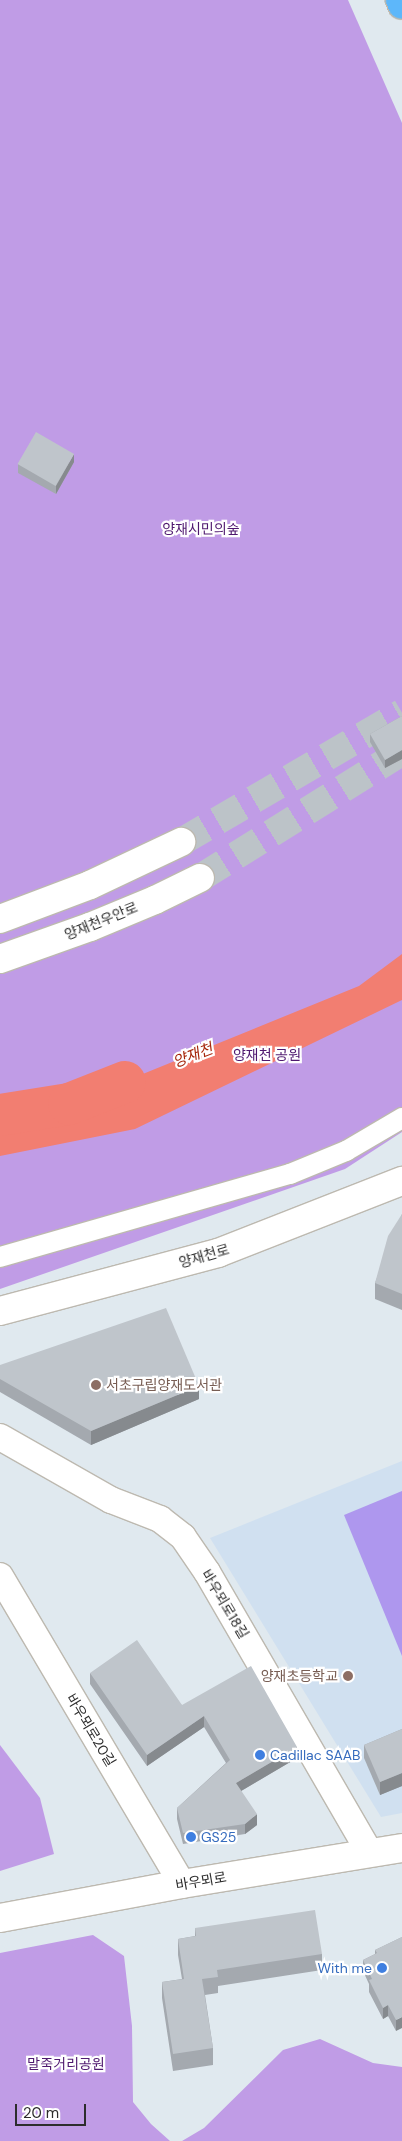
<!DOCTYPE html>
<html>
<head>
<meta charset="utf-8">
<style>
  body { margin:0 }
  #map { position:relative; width:402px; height:2141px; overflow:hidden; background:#e0e9ef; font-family:"DM Sans","Noto Sans KR",sans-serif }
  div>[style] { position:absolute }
  .education>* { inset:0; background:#d0e0f0 }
  .green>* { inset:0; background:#c09ce6 }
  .pitch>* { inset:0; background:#ae97ee }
  .water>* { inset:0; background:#f27e71 }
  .river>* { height:42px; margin:-21px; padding:0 21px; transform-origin:21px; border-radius:21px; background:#f27e71 }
  .tertiary-tunnel>* { height:28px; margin-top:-14px; transform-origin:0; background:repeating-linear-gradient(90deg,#bcc3c8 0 28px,transparent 0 42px) }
  .roads { filter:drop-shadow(1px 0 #bdb9b0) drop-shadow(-1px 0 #bdb9b0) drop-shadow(0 1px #bdb9b0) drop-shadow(0 -1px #bdb9b0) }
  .pedestrian>* { height:20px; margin:-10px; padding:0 10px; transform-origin:10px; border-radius:10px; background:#fff }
  .minor>* { height:26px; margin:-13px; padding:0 13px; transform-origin:13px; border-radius:13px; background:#fff }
  .tertiary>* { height:28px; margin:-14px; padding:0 14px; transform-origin:14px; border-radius:14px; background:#fff }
  .trunk>* { height:28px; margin:-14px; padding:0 14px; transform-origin:14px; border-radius:14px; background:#5db7fa }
  .wall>* { inset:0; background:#a4a9af }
  .shaded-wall>* { inset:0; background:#868a8e }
  .building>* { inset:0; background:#bfc5cb; transform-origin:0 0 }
  .dots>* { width:14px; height:14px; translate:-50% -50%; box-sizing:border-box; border:2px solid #fff; border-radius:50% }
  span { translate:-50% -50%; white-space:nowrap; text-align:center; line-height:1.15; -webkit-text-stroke:4.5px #fff; paint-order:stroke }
  .park-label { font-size:14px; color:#4f196f }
  .street-label { font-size:14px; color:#2d2d2d }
  .education-label { font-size:14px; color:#785e54 }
  .left { translate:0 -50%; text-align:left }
  .right { translate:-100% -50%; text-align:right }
  .shop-label { font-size:14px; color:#366cbe }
  .water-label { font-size:15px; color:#a5250a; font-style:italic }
  .scale { position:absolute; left:15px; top:2104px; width:71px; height:22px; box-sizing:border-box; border:2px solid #2d2d2d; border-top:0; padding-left:6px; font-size:15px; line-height:18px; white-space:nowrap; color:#2d2d2d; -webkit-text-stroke:4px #fff; paint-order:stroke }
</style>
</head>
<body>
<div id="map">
  <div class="education">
    <div style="clip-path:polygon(402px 1461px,402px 1813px,381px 1817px,210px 1538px)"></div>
  </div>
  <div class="green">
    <div style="clip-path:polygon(0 0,348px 0,402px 123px,402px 1132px,345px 1169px,0 1289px)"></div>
    <div style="clip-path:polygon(0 1745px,40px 1798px,54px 1854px,0 1871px)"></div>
    <div style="clip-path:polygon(93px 1935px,124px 1956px,132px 2026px,133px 2102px,151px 2124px,170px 2141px,0 2141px,0 1953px)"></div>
    <div style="clip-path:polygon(320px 2039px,373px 2063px,402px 2067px,402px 2141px,182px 2141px,204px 2128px,283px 2050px)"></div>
  </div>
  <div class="pitch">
    <div style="clip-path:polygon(402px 1491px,402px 1656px,344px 1515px)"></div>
  </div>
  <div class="water">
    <div style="clip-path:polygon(402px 954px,402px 1000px,135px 1129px,0 1156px,0 1115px,69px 1104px,359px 986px)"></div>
  </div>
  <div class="river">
    <div style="left:0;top:1115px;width:70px;rotate:-9.1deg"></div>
    <div style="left:69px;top:1104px;width:60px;rotate:-21.4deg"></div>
  </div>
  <div class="tertiary-tunnel">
    <div style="left:181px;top:842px;width:256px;rotate:-30.3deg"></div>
    <div style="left:200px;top:878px;width:238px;rotate:-32deg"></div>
  </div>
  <div class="roads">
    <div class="pedestrian">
      <div style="left:0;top:1257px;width:302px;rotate:-16deg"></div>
      <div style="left:290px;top:1174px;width:61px;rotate:-22.3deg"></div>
      <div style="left:346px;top:1151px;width:65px;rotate:-30.5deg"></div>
    </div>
    <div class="minor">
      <div style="left:0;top:1437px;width:128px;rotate:29.6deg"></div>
      <div style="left:111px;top:1500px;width:53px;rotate:21.2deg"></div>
      <div style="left:160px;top:1519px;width:29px;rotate:38deg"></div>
      <div style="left:183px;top:1537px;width:42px;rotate:55.6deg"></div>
      <div style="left:207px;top:1572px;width:325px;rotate:59.9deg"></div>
      <div style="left:0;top:1576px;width:358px;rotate:59.4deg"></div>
    </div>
    <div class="tertiary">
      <div style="left:0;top:919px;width:96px;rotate:-20.7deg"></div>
      <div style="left:90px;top:885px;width:101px;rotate:-25.3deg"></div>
      <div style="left:0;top:959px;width:96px;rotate:-19.6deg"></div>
      <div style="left:90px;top:927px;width:70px;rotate:-22.6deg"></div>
      <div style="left:155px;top:900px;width:50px;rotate:-26.1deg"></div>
      <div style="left:0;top:1311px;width:226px;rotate:-14.9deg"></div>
      <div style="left:218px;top:1253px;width:198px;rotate:-21.4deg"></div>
      <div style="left:0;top:1918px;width:185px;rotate:-10.6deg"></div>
      <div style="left:182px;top:1884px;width:223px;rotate:-9.3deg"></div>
    </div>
    <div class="trunk">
      <div style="left:400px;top:0;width:5px;rotate:68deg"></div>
    </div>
  </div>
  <div class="wall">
    <div style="clip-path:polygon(74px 462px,56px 494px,18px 473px,18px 464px)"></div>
    <div style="clip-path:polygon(402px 716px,402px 759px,385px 768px,370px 742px,370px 734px)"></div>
    <div style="clip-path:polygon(402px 1214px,402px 1310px,375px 1299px,375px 1283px)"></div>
    <div style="clip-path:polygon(0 1365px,199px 1399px,91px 1445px,0 1392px)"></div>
    <div style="clip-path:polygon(90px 1673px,182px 1705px,297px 1758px,241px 1791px,257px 1825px,245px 1834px,183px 1844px,177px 1819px,177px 1808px,226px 1763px,204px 1727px,147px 1766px,90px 1684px)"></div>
    <div style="clip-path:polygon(402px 1729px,402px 1786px,380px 1795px,364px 1758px,364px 1745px)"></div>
    <div style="clip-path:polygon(195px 1928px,322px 1954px,322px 1970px,218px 1986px,218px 1993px,205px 1995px,213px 2048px,213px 2065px,173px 2071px,162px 1998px,162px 1982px,182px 1979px,178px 1955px,178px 1939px,195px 1936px)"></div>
    <div style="clip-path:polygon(402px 1937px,396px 2031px,388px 2016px,383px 2019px,369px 1992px,369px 1984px,363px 1971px,363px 1960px,375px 1954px,375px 1950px)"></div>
  </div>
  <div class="shaded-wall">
    <div style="clip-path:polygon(74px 454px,74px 462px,56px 494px,56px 486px)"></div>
    <div style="clip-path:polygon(402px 750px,402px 759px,385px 768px,385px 760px)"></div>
    <div style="clip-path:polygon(199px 1386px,199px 1399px,91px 1445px,91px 1431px)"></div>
    <div style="clip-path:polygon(204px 1716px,204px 1727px,147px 1766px,147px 1755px)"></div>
    <div style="clip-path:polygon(297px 1747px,297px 1758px,236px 1794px,236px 1783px)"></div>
    <div style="clip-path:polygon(402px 1773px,402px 1786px,380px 1795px,380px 1782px)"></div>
    <div style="clip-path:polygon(257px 1814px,257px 1825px,245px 1834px,245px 1824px)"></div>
    <div style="clip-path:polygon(388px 2005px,388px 2016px,383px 2019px,383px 2008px)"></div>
    <div style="clip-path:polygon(402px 2017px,402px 2028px,396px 2031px,396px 2020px)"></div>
  </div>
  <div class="building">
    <div style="left:36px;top:432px;width:44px;height:37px;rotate:30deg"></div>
    <div style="clip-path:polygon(402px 716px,402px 750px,385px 760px,370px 734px)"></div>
    <div style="clip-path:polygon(402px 1214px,402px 1294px,375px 1283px,388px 1236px)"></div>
    <div style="clip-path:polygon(166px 1308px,199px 1386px,91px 1431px,0 1379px,0 1365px)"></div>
    <div style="clip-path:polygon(137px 1640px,182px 1705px,251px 1666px,297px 1747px,236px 1783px,257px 1814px,245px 1824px,183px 1833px,177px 1808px,230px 1760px,204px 1716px,147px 1755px,90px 1673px)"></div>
    <div style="clip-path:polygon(402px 1729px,402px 1773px,380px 1782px,364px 1745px)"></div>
    <div style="clip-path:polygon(315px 1910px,322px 1954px,217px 1970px,218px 1977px,202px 1979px,213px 2048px,173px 2054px,162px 1982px,184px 1979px,178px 1939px,196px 1936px,195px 1928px)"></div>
    <div style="clip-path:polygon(402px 1937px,402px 2017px,396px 2020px,388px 2005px,383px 2008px,369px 1980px,372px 1979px,363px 1960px,377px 1953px,375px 1950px)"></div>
  </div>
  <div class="dots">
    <div style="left:96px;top:1385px;background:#8d6e63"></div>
    <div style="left:348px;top:1676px;background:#8d6e63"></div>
    <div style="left:260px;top:1755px;background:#3f7fe0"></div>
    <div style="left:191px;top:1837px;background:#3f7fe0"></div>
    <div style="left:382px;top:1968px;background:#3f7fe0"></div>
  </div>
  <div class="park-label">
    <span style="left:201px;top:529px">양재시민의숲</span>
    <span style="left:267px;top:1055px">양재천 공원</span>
    <span style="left:66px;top:2064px">말죽거리공원</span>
  </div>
  <div class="street-label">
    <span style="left:101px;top:921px;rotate:-22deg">양재천우안로</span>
    <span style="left:204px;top:1256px;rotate:-16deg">양재천로</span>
    <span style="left:225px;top:1604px;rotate:59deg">바우뫼로18길</span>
    <span style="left:91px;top:1730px;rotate:59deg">바우뫼로20길</span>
    <span style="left:201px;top:1881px;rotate:-10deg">바우뫼로</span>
  </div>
  <div class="education-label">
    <span class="left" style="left:106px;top:1385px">서초구립양재도서관</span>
    <span class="right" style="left:338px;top:1676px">양재초등학교</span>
  </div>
  <div class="shop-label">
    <span class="left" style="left:270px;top:1755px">Cadillac SAAB</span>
    <span class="left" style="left:201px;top:1837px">GS25</span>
    <span class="right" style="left:372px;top:1968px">With me</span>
  </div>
  <div class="water-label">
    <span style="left:193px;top:1056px;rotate:-21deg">양재천</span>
  </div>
  <div class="scale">20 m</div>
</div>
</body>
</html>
